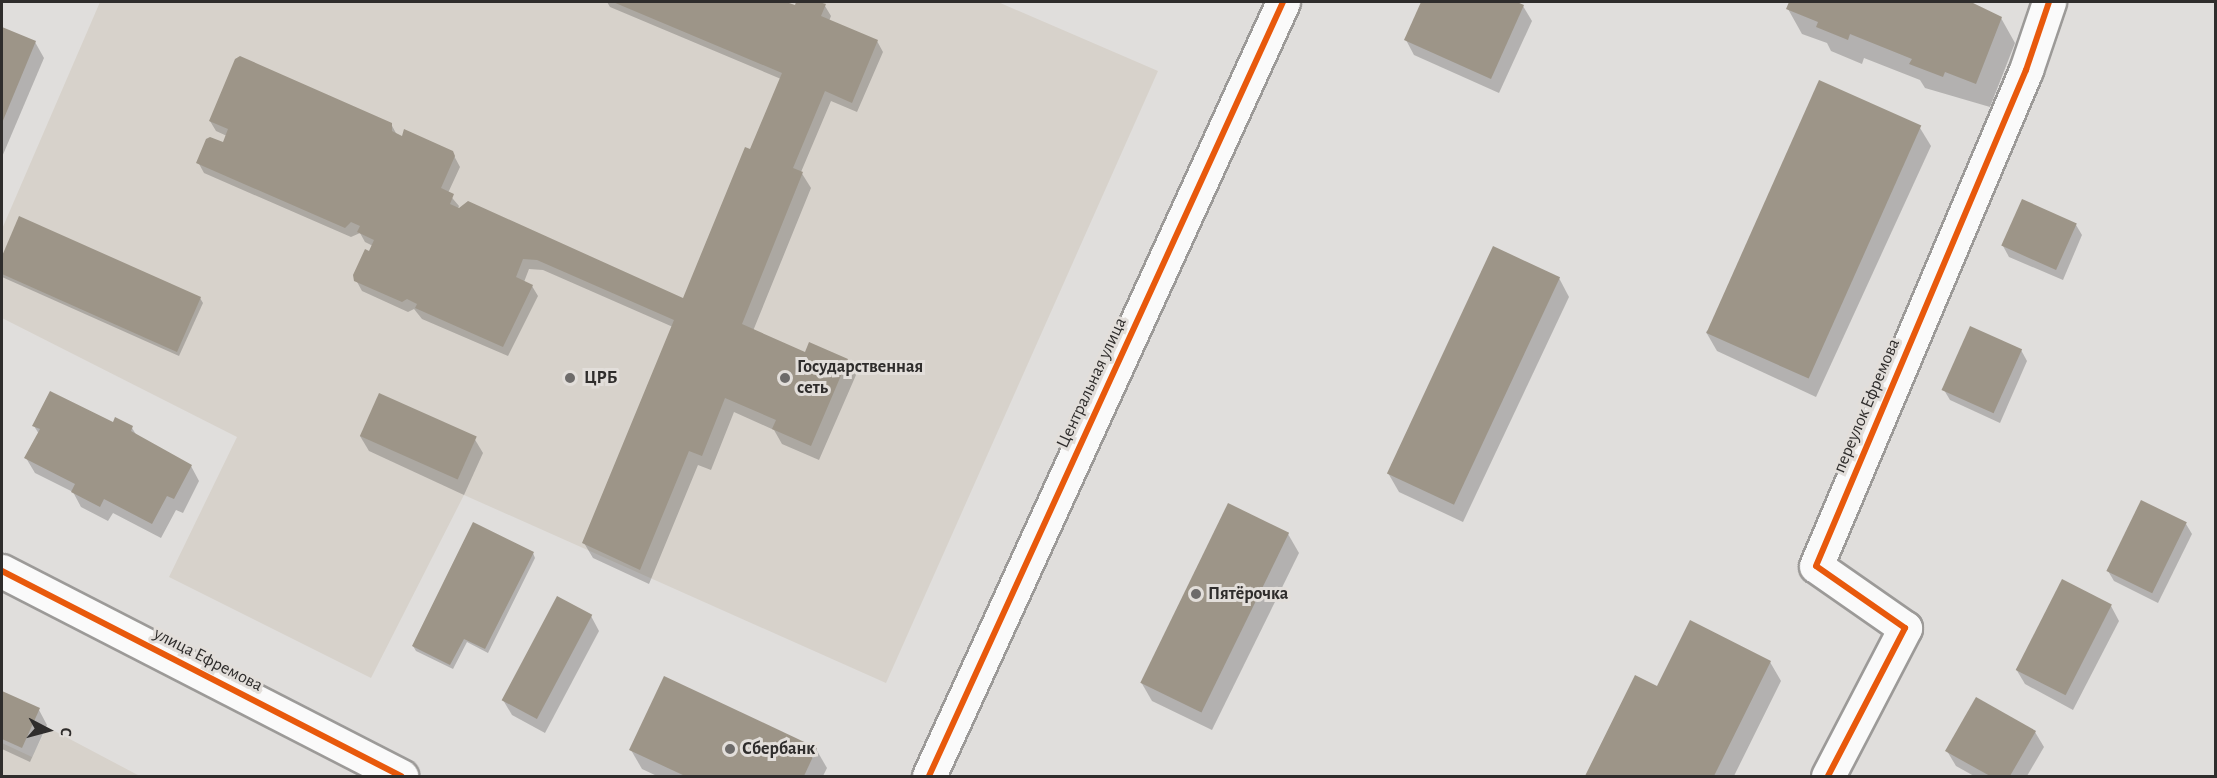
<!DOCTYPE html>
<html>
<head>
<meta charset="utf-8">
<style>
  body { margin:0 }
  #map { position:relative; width:2217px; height:778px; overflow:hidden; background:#e0dedc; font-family:"Alegreya Sans",sans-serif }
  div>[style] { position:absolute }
  .built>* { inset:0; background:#d7d2cb }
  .shadow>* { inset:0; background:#0003 }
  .building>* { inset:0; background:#9d9588; transform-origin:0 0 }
  .roads { filter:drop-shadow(2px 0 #9c9a98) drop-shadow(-2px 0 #9c9a98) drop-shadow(0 2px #9c9a98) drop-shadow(0 -2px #9c9a98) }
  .street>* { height:33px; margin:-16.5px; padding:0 16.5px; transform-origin:16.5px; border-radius:16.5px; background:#fafafa }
  .secondary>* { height:33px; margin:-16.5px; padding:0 16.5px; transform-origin:16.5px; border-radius:16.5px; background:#fafafa }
  .cycleway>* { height:6px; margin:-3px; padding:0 3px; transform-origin:3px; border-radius:3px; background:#e8590c }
  .dots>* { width:16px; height:16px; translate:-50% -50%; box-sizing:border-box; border:3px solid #e2deda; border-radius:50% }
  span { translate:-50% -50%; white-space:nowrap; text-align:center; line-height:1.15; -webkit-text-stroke:6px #e2deda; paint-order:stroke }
  .poi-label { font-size:18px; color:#2f2d2c; font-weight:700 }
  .left { translate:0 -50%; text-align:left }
  .street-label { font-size:18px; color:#2f2d2c }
  .frame { position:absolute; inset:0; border:3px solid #2f2d2c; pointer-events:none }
  .north { position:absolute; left:18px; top:700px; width:60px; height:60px; -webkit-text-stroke:4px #e2deda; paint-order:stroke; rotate:96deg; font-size:16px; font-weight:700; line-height:24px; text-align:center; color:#2f2d2c }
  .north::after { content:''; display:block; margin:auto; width:21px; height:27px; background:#2f2d2c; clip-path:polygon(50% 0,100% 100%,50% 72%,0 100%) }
</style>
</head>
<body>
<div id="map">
  <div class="built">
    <div style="clip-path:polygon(100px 2px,998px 2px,1158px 71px,886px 683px,464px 495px,371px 678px,169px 577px,237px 437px,2px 318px,2px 229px)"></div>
    <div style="clip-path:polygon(47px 727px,134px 773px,140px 776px,2px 776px,2px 743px,32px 757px)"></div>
  </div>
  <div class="shadow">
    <div style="clip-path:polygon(607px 2px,782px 2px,795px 7px,798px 2px,815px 2px,825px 6px,831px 16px,829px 21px,877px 41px,883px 52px,857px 112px,831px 101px,801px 172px,811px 188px,753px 331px,806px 354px,847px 360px,856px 375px,819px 460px,782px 444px,774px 430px,734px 412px,711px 470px,698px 465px,649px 584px,593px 558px,584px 543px,673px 327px,543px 270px,529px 269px,524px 282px,532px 286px,538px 296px,508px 356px,422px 319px,414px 309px,408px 312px,362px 291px,356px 280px,373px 246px,365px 242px,360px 233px,351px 237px,204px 173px,198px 162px,224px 144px,227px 136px,216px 131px,210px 121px,391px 124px,397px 135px,452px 152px,460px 167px,448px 193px,459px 206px,456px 213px,683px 302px,754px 153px,781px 79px,610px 7px)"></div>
    <div style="clip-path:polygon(1423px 2px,1513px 2px,1523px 6px,1532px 21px,1499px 93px,1414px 55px,1406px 40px)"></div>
    <div style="clip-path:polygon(1791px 2px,1972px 2px,1976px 9px,2001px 18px,2015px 43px,1990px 107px,1925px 88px,1920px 80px,1864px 58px,1862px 64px,1831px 51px,1827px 43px,1802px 34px,1788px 9px)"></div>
    <div style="clip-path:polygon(2px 28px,35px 42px,44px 58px,2px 157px)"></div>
    <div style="clip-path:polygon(1920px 128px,1931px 146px,1816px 397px,1717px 351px,1706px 332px)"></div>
    <div style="clip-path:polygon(20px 218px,200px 298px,203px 303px,179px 356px,2px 277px,2px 260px)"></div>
    <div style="clip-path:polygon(2076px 225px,2082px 235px,2063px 280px,2009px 257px,2003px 246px)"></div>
    <div style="clip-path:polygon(1559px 278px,1569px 297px,1463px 522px,1399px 492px,1388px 473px)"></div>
    <div style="clip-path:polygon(2021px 350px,2027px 361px,2000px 423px,1950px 400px,1944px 390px)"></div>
    <div style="clip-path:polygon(114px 424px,132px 428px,137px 436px,191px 466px,199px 481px,183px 513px,176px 510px,161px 538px,113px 513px,108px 521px,81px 507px,73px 492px,35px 473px,26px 458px,39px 434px,34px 426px)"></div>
    <div style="clip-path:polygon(360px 436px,474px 438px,483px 453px,464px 495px,369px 451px)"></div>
    <div style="clip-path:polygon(2186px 524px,2192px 534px,2158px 603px,2114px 581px,2108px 571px)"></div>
    <div style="clip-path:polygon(1288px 534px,1299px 553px,1212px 730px,1152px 701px,1141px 682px)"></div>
    <div style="clip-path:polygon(533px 553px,535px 558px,488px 653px,467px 642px,453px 669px,416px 651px,413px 646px)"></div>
    <div style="clip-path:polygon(2111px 606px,2119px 621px,2073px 710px,2025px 684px,2016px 669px)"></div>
    <div style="clip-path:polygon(591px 616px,599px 631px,545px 733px,512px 715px,503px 700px)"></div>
    <div style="clip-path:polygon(1770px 662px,1781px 681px,1734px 776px,1587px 776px,1636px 677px,1658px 688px)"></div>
    <div style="clip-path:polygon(2px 693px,39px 710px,47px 725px,30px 762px,2px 749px)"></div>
    <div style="clip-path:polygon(2035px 732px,2044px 747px,2027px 776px,1974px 776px,1956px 766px,1947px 751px)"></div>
    <div style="clip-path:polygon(816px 749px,827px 768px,823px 776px,657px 776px,642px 769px,631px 750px)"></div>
  </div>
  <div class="building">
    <div style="clip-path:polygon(613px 2px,786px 2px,795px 5px,796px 2px,819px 2px,826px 4px,821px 16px,878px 40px,852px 103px,825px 91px,793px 168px,803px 172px,742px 324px,805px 352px,809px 342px,848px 359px,811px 446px,772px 429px,776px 420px,725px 398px,702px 456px,689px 451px,640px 570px,582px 543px,674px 320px,537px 260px,523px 259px,516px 277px,533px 285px,503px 347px,415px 308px,417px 304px,407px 299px,402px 302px,354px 281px,353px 275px,365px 249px,369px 251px,374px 240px,357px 232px,360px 226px,351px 222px,345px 228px,196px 163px,206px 139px,210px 137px,223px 142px,228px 129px,209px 121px,235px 59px,240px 56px,392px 123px,392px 131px,402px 136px,404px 129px,453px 151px,455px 156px,441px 188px,454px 194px,450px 204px,459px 208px,468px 201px,683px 298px,745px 147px,750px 149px,782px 73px)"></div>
    <div style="clip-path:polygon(1421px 2px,1517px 2px,1524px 5px,1491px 79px,1404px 40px)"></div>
    <div style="clip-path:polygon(1789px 2px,1971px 2px,2002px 17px,1976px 84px,1945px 72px,1943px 77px,1909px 64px,1912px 59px,1850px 34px,1848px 40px,1816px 27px,1818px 22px,1786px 9px)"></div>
    <div style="clip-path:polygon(2px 27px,36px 41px,2px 123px)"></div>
    <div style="left:1819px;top:80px;width:112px;height:277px;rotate:24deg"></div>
    <div style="left:2022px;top:199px;width:60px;height:51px;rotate:24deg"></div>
    <div style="clip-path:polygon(19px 216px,201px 297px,177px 352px,2px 274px,2px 256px)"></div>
    <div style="left:1493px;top:246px;width:74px;height:251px;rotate:25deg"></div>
    <div style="left:1970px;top:326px;width:57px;height:70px;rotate:24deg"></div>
    <div style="clip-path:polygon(50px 391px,113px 422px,115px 417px,133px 426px,131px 431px,192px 465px,174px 499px,167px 496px,152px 524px,104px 499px,100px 507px,71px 492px,75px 484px,24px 458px,40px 429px,32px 426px)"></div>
    <div style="left:379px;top:393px;width:107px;height:47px;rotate:24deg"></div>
    <div style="left:2141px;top:500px;width:51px;height:79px;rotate:26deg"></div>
    <div style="left:1228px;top:503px;width:68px;height:200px;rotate:26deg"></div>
    <div style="clip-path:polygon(473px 522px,534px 552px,485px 649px,464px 639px,450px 665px,412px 646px)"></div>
    <div style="left:2062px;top:579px;width:56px;height:102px;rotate:27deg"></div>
    <div style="left:557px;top:596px;width:40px;height:118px;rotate:28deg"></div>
    <div style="clip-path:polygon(1690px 620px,1771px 661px,1714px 776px,1585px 776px,1635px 675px,1657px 686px)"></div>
    <div style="clip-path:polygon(664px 676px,817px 748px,804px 776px,685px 776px,629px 750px)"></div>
    <div style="clip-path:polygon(2px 691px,40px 708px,22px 748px,2px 739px)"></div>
    <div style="clip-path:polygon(1976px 697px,2036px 731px,2010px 776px,1990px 776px,1945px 751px)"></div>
  </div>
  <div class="roads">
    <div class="street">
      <div style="left:929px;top:776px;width:851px;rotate:-65.42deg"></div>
      <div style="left:1828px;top:776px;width:167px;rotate:-62.5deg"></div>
      <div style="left:1905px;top:628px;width:108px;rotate:-145.1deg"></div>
      <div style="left:1816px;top:566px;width:539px;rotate:-67.05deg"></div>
      <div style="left:2026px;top:70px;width:72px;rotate:-71.3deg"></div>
    </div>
    <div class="secondary">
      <div style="left:2px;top:571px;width:449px;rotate:27.2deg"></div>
    </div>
  </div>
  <div class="cycleway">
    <div style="left:2px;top:571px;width:449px;rotate:27.2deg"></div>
    <div style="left:929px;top:776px;width:851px;rotate:-65.42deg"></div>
    <div style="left:1828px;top:776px;width:167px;rotate:-62.5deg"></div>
    <div style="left:1905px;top:628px;width:108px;rotate:-145.1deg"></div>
    <div style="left:1816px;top:566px;width:539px;rotate:-67.05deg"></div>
    <div style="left:2026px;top:70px;width:72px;rotate:-71.3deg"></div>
  </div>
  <div class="dots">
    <div style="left:570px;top:378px;background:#6d6b6a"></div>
    <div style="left:785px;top:378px;background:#6d6b6a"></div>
    <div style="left:1196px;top:594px;background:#6d6b6a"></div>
    <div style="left:730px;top:749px;background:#6d6b6a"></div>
  </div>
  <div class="poi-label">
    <span class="left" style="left:797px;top:378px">Государственная<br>сеть</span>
    <span class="left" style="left:584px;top:378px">ЦРБ</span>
    <span class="left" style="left:1208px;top:594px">Пятёрочка</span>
    <span class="left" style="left:742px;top:749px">Сбербанк</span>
  </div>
  <div class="street-label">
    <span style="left:1092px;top:383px;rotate:-65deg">Центральная улица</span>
    <span style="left:1867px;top:406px;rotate:-67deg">переулок Ефремова</span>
    <span style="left:208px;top:660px;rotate:27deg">улица Ефремова</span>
  </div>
  <div class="frame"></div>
  <div class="north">С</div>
</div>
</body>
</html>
